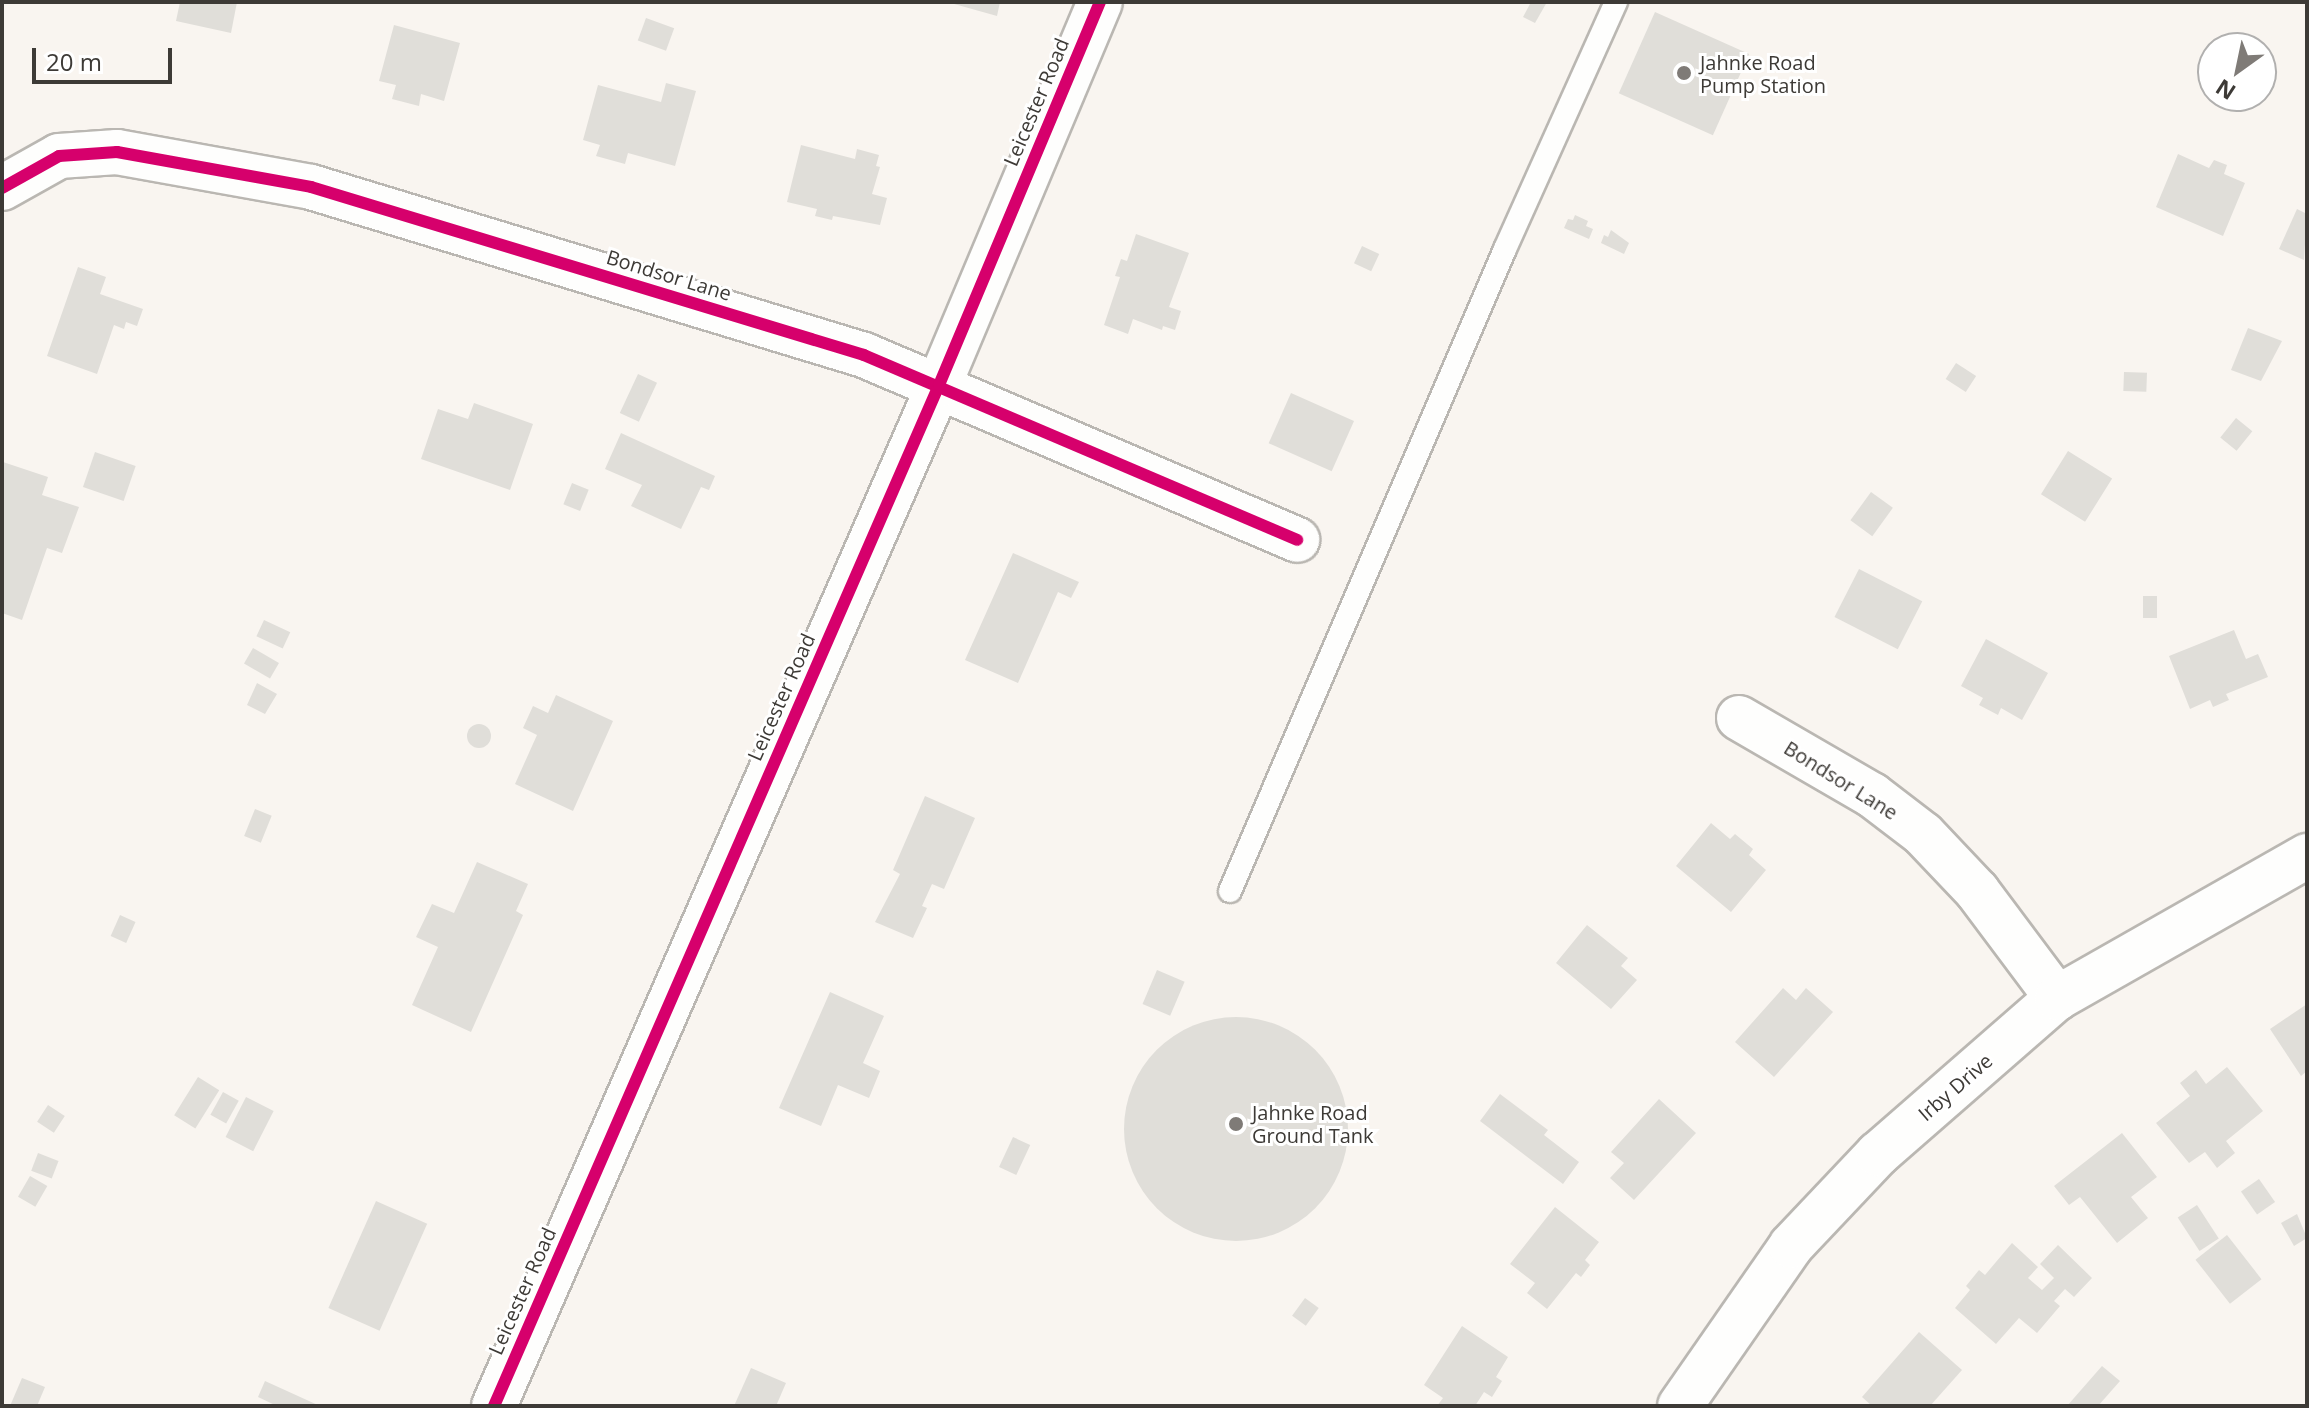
<!DOCTYPE html>
<html>
<head>
<meta charset="utf-8">
<style>
  body { margin:0 }
  #map { position:relative; width:2309px; height:1408px; overflow:hidden; background:#f9f5f0; font-family:"Open Sans",sans-serif }
  div>[style] { position:absolute }
  .building>* { inset:0; background:#e0ded9; transform-origin:0 0 }
  .round { border-radius:50% }
  .roads { filter:drop-shadow(2px 0 #bab7b2) drop-shadow(-2px 0 #bab7b2) drop-shadow(0 2px #bab7b2) drop-shadow(0 -2px #bab7b2) }
  .service>* { height:22px; margin:-11px; padding:0 11px; transform-origin:11px; border-radius:11px; background:#fefefd }
  .minor>* { height:44px; margin:-22px; padding:0 22px; transform-origin:22px; border-radius:22px; background:#fefefd }
  .cycleway>* { height:12px; margin:-6px; padding:0 6px; transform-origin:6px; border-radius:6px; background:#d6006c }
  .dots>* { width:22px; height:22px; translate:-50% -50%; box-sizing:border-box; border:4px solid #fff; border-radius:50% }
  span { translate:-50% -50%; white-space:nowrap; text-align:center; line-height:1.15; -webkit-text-stroke:6px #fff; paint-order:stroke }
  .poi-label { font-size:20px; color:#3d3a36 }
  .left { translate:0 -50%; text-align:left }
  .street-label { font-size:20px; color:#3d3a36 }
  .frame { position:absolute; inset:0; border:4px solid #3d3a36; pointer-events:none }
  .north { position:absolute; left:2197px; top:32px; width:80px; height:80px; box-sizing:border-box; background:#fff; border:2px solid #b1b0af; border-radius:50%; rotate:213deg; font-size:22px; font-weight:700; line-height:32px; text-align:center; color:#3d3a36 }
  .north::after { content:''; display:block; margin:auto; width:28px; height:36px; background:#7f7b77; clip-path:polygon(50% 0,100% 100%,50% 72%,0 100%) }
  .scale { position:absolute; left:32px; top:48px; width:140px; height:36px; box-sizing:border-box; border:4px solid #3d3a36; border-top:0; padding-left:10px; font-size:24px; line-height:28px; white-space:nowrap; color:#3d3a36; -webkit-text-stroke:6px #fff; paint-order:stroke }
</style>
</head>
<body>
<div id="map">
  <div class="building">
    <div style="clip-path:polygon(180px 2px,237px 2px,231px 33px,176px 21px)"></div>
    <div style="clip-path:polygon(947px 2px,1000px 2px,997px 16px)"></div>
    <div style="clip-path:polygon(1531px 2px,1547px 2px,1535px 23px,1523px 17px)"></div>
    <div style="left:1655px;top:12px;width:103px;height:89px;rotate:24deg"></div>
    <div style="left:646px;top:18px;width:30px;height:24px;rotate:20deg"></div>
    <div style="clip-path:polygon(394px 25px,460px 43px,444px 101px,421px 94px,419px 106px,392px 99px,396px 85px,379px 81px)"></div>
    <div style="clip-path:polygon(666px 83px,696px 91px,675px 166px,628px 153px,625px 164px,596px 156px,600px 145px,583px 140px,598px 85px,661px 102px)"></div>
    <div style="clip-path:polygon(801px 145px,855px 159px,857px 149px,879px 155px,876px 166px,880px 167px,872px 194px,887px 198px,880px 225px,833px 216px,832px 220px,815px 216px,817px 209px,787px 202px)"></div>
    <div style="clip-path:polygon(2178px 154px,2209px 168px,2214px 160px,2227px 165px,2224px 174px,2245px 183px,2223px 236px,2156px 207px)"></div>
    <div style="clip-path:polygon(2297px 209px,2307px 214px,2304px 260px,2279px 249px)"></div>
    <div style="clip-path:polygon(1575px 215px,1588px 221px,1586px 226px,1593px 229px,1589px 239px,1564px 228px,1568px 219px,1573px 220px)"></div>
    <div style="clip-path:polygon(1611px 230px,1629px 243px,1624px 254px,1601px 243px,1604px 235px,1608px 237px)"></div>
    <div style="clip-path:polygon(1136px 234px,1189px 253px,1169px 307px,1181px 311px,1175px 330px,1163px 326px,1162px 330px,1133px 319px,1128px 334px,1104px 325px,1120px 277px,1115px 276px,1121px 259px,1127px 261px)"></div>
    <div style="left:1362px;top:246px;width:19px;height:19px;rotate:25deg"></div>
    <div style="clip-path:polygon(78px 267px,106px 277px,100px 294px,143px 309px,137px 326px,126px 322px,124px 329px,114px 325px,97px 374px,47px 356px)"></div>
    <div style="clip-path:polygon(2248px 328px,2282px 341px,2261px 381px,2231px 370px)"></div>
    <div style="left:1956px;top:363px;width:24px;height:19px;rotate:33deg"></div>
    <div style="left:2124px;top:372px;width:23px;height:19px;rotate:2deg"></div>
    <div style="left:638px;top:374px;width:21px;height:43px;rotate:25deg"></div>
    <div style="left:1291px;top:393px;width:69px;height:55px;rotate:24deg"></div>
    <div style="clip-path:polygon(474px 403px,533px 424px,510px 490px,421px 459px,438px 409px,468px 419px)"></div>
    <div style="left:2236px;top:418px;width:21px;height:25px;rotate:39deg"></div>
    <div style="clip-path:polygon(621px 433px,715px 476px,709px 490px,701px 487px,681px 529px,631px 506px,642px 485px,605px 469px)"></div>
    <div style="left:2068px;top:451px;width:52px;height:51px;rotate:32deg"></div>
    <div style="left:95px;top:452px;width:43px;height:37px;rotate:19deg"></div>
    <div style="clip-path:polygon(3px 462px,48px 477px,42px 495px,79px 507px,62px 553px,47px 548px,22px 620px,2px 613px)"></div>
    <div style="left:572px;top:483px;width:18px;height:23px;rotate:22deg"></div>
    <div style="left:1871px;top:492px;width:27px;height:35px;rotate:36deg"></div>
    <div style="clip-path:polygon(1013px 553px,1079px 582px,1071px 598px,1058px 592px,1018px 683px,965px 660px)"></div>
    <div style="left:1859px;top:569px;width:71px;height:54px;rotate:27deg"></div>
    <div style="left:2143px;top:596px;width:14px;height:22px"></div>
    <div style="left:264px;top:620px;width:29px;height:18px;rotate:25deg"></div>
    <div style="clip-path:polygon(2234px 630px,2246px 659px,2258px 654px,2268px 677px,2226px 694px,2229px 700px,2213px 707px,2210px 700px,2190px 709px,2169px 656px)"></div>
    <div style="clip-path:polygon(1986px 639px,2048px 673px,2022px 720px,2001px 708px,1998px 715px,1979px 705px,1983px 698px,1961px 686px)"></div>
    <div style="left:253px;top:648px;width:30px;height:18px;rotate:30deg"></div>
    <div style="clip-path:polygon(257px 683px,277px 694px,265px 714px,247px 705px)"></div>
    <div style="clip-path:polygon(556px 695px,613px 721px,573px 811px,515px 784px,537px 735px,523px 728px,533px 706px,548px 713px)"></div>
    <div class="round" style="left:467px;top:724px;width:24px;height:24px"></div>
    <div style="clip-path:polygon(925px 796px,975px 818px,944px 889px,932px 884px,922px 906px,927px 908px,913px 938px,875px 922px,900px 874px,893px 870px)"></div>
    <div style="left:255px;top:809px;width:18px;height:29px;rotate:22deg"></div>
    <div style="clip-path:polygon(1711px 823px,1730px 839px,1735px 834px,1753px 849px,1749px 855px,1766px 870px,1731px 912px,1676px 866px)"></div>
    <div style="clip-path:polygon(477px 862px,528px 884px,516px 911px,523px 915px,471px 1032px,412px 1005px,438px 947px,416px 937px,432px 904px,454px 913px)"></div>
    <div style="left:120px;top:915px;width:17px;height:23px;rotate:24deg"></div>
    <div style="clip-path:polygon(1587px 925px,1628px 958px,1621px 966px,1637px 980px,1611px 1009px,1556px 963px)"></div>
    <div style="left:1157px;top:970px;width:30px;height:37px;rotate:23deg"></div>
    <div style="clip-path:polygon(1783px 988px,1796px 1000px,1806px 988px,1833px 1012px,1774px 1077px,1735px 1042px)"></div>
    <div style="clip-path:polygon(830px 992px,884px 1016px,863px 1063px,880px 1071px,869px 1098px,838px 1085px,821px 1126px,779px 1108px)"></div>
    <div style="clip-path:polygon(2307px 1004px,2307px 1071px,2301px 1076px,2270px 1029px)"></div>
    <div class="round" style="left:1124px;top:1017px;width:224px;height:224px"></div>
    <div style="clip-path:polygon(2227px 1067px,2263px 1111px,2226px 1141px,2235px 1153px,2217px 1168px,2205px 1152px,2189px 1163px,2156px 1123px,2190px 1096px,2180px 1083px,2196px 1070px,2206px 1084px)"></div>
    <div style="left:198px;top:1077px;width:25px;height:45px;rotate:32deg"></div>
    <div style="left:223px;top:1092px;width:18px;height:26px;rotate:29deg"></div>
    <div style="clip-path:polygon(1500px 1094px,1548px 1130px,1544px 1135px,1579px 1162px,1563px 1184px,1480px 1121px)"></div>
    <div style="left:246px;top:1097px;width:31px;height:45px;rotate:27deg"></div>
    <div style="clip-path:polygon(1659px 1099px,1696px 1133px,1634px 1200px,1610px 1178px,1624px 1163px,1611px 1152px)"></div>
    <div style="left:48px;top:1105px;width:20px;height:20px;rotate:33deg"></div>
    <div style="clip-path:polygon(2122px 1133px,2157px 1177px,2131px 1197px,2148px 1218px,2117px 1243px,2080px 1197px,2069px 1205px,2054px 1186px)"></div>
    <div style="left:1013px;top:1137px;width:19px;height:33px;rotate:25deg"></div>
    <div style="left:38px;top:1153px;width:22px;height:19px;rotate:21deg"></div>
    <div style="left:30px;top:1176px;width:20px;height:24px;rotate:30deg"></div>
    <div style="left:2259px;top:1179px;width:28px;height:22px;rotate:55deg"></div>
    <div style="left:376px;top:1201px;width:56px;height:117px;rotate:24deg"></div>
    <div style="left:2197px;top:1205px;width:40px;height:23px;rotate:57deg"></div>
    <div style="clip-path:polygon(1555px 1207px,1599px 1242px,1585px 1260px,1590px 1265px,1581px 1277px,1576px 1273px,1547px 1309px,1527px 1293px,1535px 1283px,1510px 1264px)"></div>
    <div style="clip-path:polygon(2297px 1214px,2307px 1238px,2294px 1246px,2281px 1223px)"></div>
    <div style="left:2227px;top:1235px;width:56px;height:40px;rotate:52deg"></div>
    <div style="clip-path:polygon(2012px 1243px,2038px 1267px,2028px 1278px,2042px 1290px,2054px 1278px,2040px 1264px,2058px 1245px,2092px 1278px,2074px 1297px,2065px 1289px,2054px 1301px,2060px 1306px,2037px 1333px,2019px 1318px,1996px 1344px,1955px 1308px,1970px 1290px,1966px 1286px,1979px 1270px,1985px 1275px)"></div>
    <div style="left:1305px;top:1298px;width:17px;height:22px;rotate:36deg"></div>
    <div style="clip-path:polygon(1462px 1326px,1508px 1357px,1496px 1377px,1502px 1381px,1492px 1397px,1484px 1392px,1475px 1406px,1437px 1406px,1443px 1398px,1424px 1385px)"></div>
    <div style="clip-path:polygon(1919px 1332px,1962px 1370px,1930px 1406px,1872px 1406px,1862px 1397px)"></div>
    <div style="clip-path:polygon(2102px 1366px,2120px 1381px,2098px 1406px,2067px 1406px)"></div>
    <div style="clip-path:polygon(751px 1368px,786px 1383px,776px 1406px,734px 1406px)"></div>
    <div style="clip-path:polygon(22px 1378px,45px 1387px,37px 1406px,10px 1406px)"></div>
    <div style="clip-path:polygon(265px 1381px,320px 1406px,277px 1406px,258px 1397px)"></div>
  </div>
  <div class="roads">
    <div class="service">
      <div style="left:1230px;top:891px;width:698px;rotate:-66.81deg"></div>
      <div style="left:1505px;top:249px;width:271px;rotate:-65.8deg"></div>
    </div>
    <div class="minor">
      <div style="left:2px;top:188px;width:65px;rotate:-29.3deg"></div>
      <div style="left:59px;top:156px;width:58px;rotate:-3.9deg"></div>
      <div style="left:117px;top:152px;width:197px;rotate:10.2deg"></div>
      <div style="left:311px;top:187px;width:578px;rotate:16.9deg"></div>
      <div style="left:864px;top:355px;width:471px;rotate:23.1deg"></div>
      <div style="left:1739px;top:718px;width:154px;rotate:30.1deg"></div>
      <div style="left:1872px;top:795px;width:64px;rotate:37.4deg"></div>
      <div style="left:1923px;top:834px;width:79px;rotate:46.5deg"></div>
      <div style="left:1977px;top:891px;width:134px;rotate:53.2deg"></div>
      <div style="left:494px;top:1406px;width:1114px;rotate:-66.45deg"></div>
      <div style="left:939px;top:385px;width:415px;rotate:-67.2deg"></div>
      <div style="left:1680px;top:1406px;width:195px;rotate:-55.2deg"></div>
      <div style="left:1791px;top:1246px;width:127px;rotate:-46.6deg"></div>
      <div style="left:1878px;top:1154px;width:237px;rotate:-41.1deg"></div>
      <div style="left:2057px;top:998px;width:288px;rotate:-29.6deg"></div>
    </div>
  </div>
  <div class="cycleway">
    <div style="left:2px;top:188px;width:65px;rotate:-29.3deg"></div>
    <div style="left:59px;top:156px;width:58px;rotate:-3.9deg"></div>
    <div style="left:117px;top:152px;width:197px;rotate:10.2deg"></div>
    <div style="left:311px;top:187px;width:578px;rotate:16.9deg"></div>
    <div style="left:864px;top:355px;width:471px;rotate:23.1deg"></div>
    <div style="left:494px;top:1406px;width:1114px;rotate:-66.45deg"></div>
    <div style="left:939px;top:385px;width:415px;rotate:-67.2deg"></div>
  </div>
  <div class="dots">
    <div style="left:1684px;top:73px;background:#7f7b77"></div>
    <div style="left:1236px;top:1124px;background:#7f7b77"></div>
  </div>
  <div class="poi-label">
    <span class="left" style="left:1700px;top:74px">Jahnke Road<br>Pump Station</span>
    <span class="left" style="left:1252px;top:1124px">Jahnke Road<br>Ground Tank</span>
  </div>
  <div class="street-label">
    <span style="left:1036px;top:102px;rotate:-67deg">Leicester Road</span>
    <span style="left:669px;top:275px;rotate:17deg">Bondsor Lane</span>
    <span style="left:781px;top:697px;rotate:-66deg">Leicester Road</span>
    <span style="left:1841px;top:780px;rotate:32deg">Bondsor Lane</span>
    <span style="left:1955px;top:1087px;rotate:-41deg">Irby Drive</span>
    <span style="left:522px;top:1291px;rotate:-66deg">Leicester Road</span>
  </div>
  <div class="frame"></div>
  <div class="north">N</div>
  <div class="scale">20 m</div>
</div>
</body>
</html>
